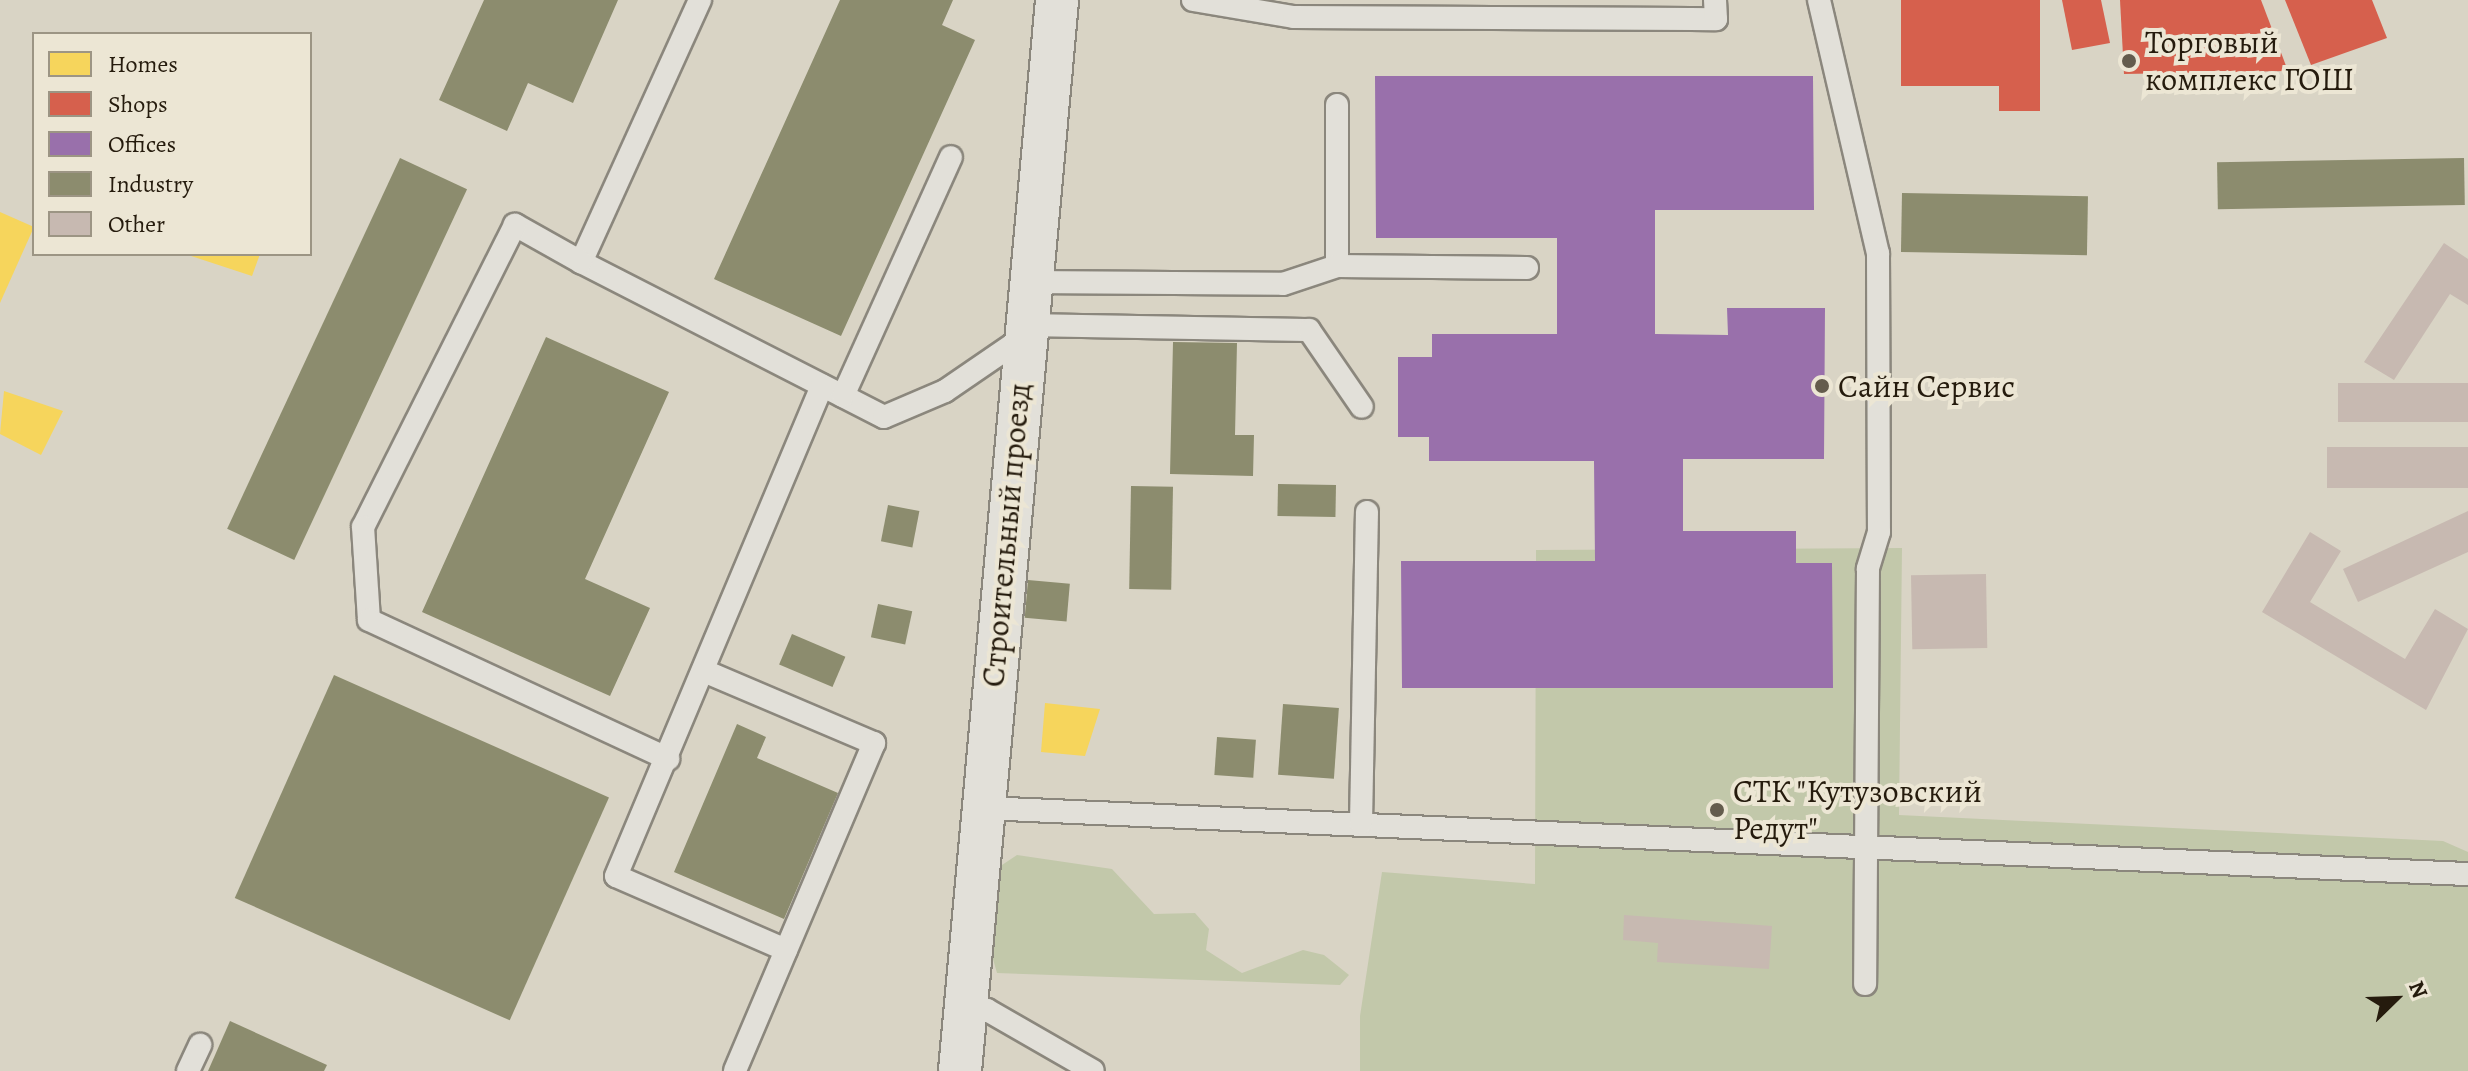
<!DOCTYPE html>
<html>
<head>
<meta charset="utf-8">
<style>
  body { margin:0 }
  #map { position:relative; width:2468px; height:1071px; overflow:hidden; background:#d9d4c5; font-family:Alegreya,serif }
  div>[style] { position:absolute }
  .green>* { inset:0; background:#c2c8aa }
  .homes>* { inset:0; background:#f6d55c }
  .shops>* { inset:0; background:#d6604d }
  .offices>* { inset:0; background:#9970ab }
  .industry>* { inset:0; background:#8c8c6e; transform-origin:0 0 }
  .building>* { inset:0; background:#c7b9b1; transform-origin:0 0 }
  .roads { filter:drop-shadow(2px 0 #8b877d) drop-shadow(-2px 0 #8b877d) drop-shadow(0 2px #8b877d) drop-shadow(0 -2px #8b877d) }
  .service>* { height:22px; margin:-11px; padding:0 11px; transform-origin:11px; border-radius:11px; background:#e2e0d9 }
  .minor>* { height:42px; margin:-21px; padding:0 21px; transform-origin:21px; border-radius:21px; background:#e2e0d9 }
  .dots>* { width:22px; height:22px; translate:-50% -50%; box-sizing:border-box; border:4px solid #ece6d4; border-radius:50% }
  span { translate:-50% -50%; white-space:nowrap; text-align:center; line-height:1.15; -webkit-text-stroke:8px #ece6d4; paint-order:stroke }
  .poi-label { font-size:32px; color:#251b0d }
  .left { translate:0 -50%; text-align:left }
  .street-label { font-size:32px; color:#251b0d }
  .legend { position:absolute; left:32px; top:32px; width:280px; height:224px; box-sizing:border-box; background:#ece6d4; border:2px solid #9c9584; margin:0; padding:10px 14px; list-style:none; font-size:24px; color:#251b0d }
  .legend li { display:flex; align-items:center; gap:16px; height:40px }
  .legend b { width:40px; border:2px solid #9c9584 }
  .north { position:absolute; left:2356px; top:959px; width:80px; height:80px; -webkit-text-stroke:6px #ece6d4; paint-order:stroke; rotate:67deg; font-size:22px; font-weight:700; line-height:32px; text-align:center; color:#251b0d }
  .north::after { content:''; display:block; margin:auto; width:28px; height:36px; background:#251b0d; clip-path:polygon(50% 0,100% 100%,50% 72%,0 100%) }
</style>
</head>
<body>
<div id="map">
  <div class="green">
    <div style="clip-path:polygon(1902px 548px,1899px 815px,2443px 841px,2468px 852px,2468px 1071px,1360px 1071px,1360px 1016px,1382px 872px,1535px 884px,1536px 550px)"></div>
    <div style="clip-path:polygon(1017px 855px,1112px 869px,1154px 914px,1195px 913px,1209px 929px,1206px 950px,1242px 973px,1303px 950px,1324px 955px,1349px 975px,1340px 985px,997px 973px,991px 952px,999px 867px)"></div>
  </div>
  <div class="homes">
    <div style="clip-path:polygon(0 212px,34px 227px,0 303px)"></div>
    <div style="clip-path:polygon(185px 254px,260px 254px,252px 276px)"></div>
    <div style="clip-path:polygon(4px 391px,63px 411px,41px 455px,0 434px)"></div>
    <div style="clip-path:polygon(1045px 703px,1100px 709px,1085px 756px,1041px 752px)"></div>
  </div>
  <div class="shops">
    <div style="clip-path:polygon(1901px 0,2040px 0,2040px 111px,1999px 111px,1999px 86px,1901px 86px)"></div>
    <div style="clip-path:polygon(2062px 0,2101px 0,2110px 43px,2072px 50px)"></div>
    <div style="clip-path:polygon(2120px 0,2261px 0,2288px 71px,2124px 74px)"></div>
    <div style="clip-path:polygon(2285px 0,2372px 0,2387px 38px,2311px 65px)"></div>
  </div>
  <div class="offices">
    <div style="clip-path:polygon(1375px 76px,1813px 76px,1814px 210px,1655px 210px,1655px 334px,1728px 335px,1727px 308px,1825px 308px,1824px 459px,1683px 459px,1683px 531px,1796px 531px,1796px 563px,1832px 563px,1833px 688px,1402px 688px,1401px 561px,1595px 561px,1594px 461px,1429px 461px,1429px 437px,1398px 437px,1398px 357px,1432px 357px,1432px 334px,1557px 334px,1557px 238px,1376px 238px)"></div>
  </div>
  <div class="industry">
    <div style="clip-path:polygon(484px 0,618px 0,573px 103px,528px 83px,507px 131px,439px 100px)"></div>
    <div style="clip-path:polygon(840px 0,953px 0,942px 25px,975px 40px,841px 336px,714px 279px)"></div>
    <div style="left:400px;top:158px;width:74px;height:409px;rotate:25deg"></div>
    <div style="left:2464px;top:158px;width:47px;height:247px;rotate:89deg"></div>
    <div style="left:1902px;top:193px;width:186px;height:59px;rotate:1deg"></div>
    <div style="clip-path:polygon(546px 337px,669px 392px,585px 579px,650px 608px,610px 696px,422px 612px)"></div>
    <div style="clip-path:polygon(1173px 342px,1237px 343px,1235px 435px,1254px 435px,1253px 476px,1170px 474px)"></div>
    <div style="left:1278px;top:484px;width:58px;height:32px;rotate:1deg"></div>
    <div style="left:1131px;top:486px;width:42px;height:103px;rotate:1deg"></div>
    <div style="left:888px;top:505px;width:32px;height:37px;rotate:11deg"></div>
    <div style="left:1028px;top:580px;width:42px;height:38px;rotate:5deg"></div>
    <div style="left:878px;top:604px;width:35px;height:34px;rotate:12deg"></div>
    <div style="left:792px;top:634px;width:58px;height:33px;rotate:23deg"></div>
    <div style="left:334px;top:675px;width:301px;height:244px;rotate:24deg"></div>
    <div style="left:1283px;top:704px;width:56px;height:71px;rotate:4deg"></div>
    <div style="clip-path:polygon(737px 724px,766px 737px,757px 758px,838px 793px,784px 919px,674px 872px)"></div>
    <div style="left:1217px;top:737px;width:39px;height:38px;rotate:4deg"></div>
    <div style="clip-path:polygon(230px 1021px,327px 1065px,324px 1071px,208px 1071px)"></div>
  </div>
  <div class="building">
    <div style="clip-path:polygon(2444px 243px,2468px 259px,2468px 305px,2450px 294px,2394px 380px,2364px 362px)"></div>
    <div style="left:2468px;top:383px;width:39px;height:130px;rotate:90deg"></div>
    <div style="left:2468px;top:447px;width:41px;height:141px;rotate:90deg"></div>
    <div style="clip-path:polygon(2468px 511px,2468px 552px,2358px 602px,2343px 569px)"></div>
    <div style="clip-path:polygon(2310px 532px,2341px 551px,2310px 602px,2405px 659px,2435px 609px,2468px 629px,2426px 710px,2262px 612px)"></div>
    <div style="left:1986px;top:574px;width:74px;height:75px;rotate:89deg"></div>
    <div style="clip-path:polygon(1624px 915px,1772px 926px,1769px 969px,1657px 962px,1658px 943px,1623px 940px)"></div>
  </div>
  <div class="roads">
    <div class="service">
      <div style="left:700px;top:0;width:288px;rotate:114.4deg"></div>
      <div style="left:581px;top:262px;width:340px;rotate:27.1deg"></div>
      <div style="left:884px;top:417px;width:66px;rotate:-23.1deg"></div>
      <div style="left:945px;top:391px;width:92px;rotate:-34.4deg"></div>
      <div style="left:1193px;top:0;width:102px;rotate:9.6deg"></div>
      <div style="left:1294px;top:17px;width:422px;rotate:0.3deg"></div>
      <div style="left:1716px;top:19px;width:19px;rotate:-93deg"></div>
      <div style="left:1819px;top:0;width:260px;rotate:76.9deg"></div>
      <div style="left:1878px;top:253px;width:279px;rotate:89.8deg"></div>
      <div style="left:1879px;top:532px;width:39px;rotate:107deg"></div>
      <div style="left:1868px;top:569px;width:415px;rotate:90.4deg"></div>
      <div style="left:1337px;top:105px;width:161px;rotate:90deg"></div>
      <div style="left:581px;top:262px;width:76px;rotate:-150.7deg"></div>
      <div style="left:515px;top:225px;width:338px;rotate:116.7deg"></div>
      <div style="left:363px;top:527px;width:93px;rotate:86.3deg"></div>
      <div style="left:369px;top:620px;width:330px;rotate:24.9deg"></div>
      <div style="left:1027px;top:282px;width:256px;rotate:0.4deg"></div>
      <div style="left:1283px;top:284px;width:57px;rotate:-18.4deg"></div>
      <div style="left:1337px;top:266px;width:190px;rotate:0.6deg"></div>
      <div style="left:1023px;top:325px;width:286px;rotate:1deg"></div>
      <div style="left:1309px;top:330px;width:93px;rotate:55.5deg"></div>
      <div style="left:843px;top:396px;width:262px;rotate:-65.7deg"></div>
      <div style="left:704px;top:671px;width:185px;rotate:23deg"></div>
      <div style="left:874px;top:743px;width:356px;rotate:113deg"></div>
      <div style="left:984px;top:808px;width:1485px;rotate:2.55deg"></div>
      <div style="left:1361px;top:823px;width:311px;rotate:-88.9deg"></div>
      <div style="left:786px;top:950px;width:185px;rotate:-156.5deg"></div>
      <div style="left:616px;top:876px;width:532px;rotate:-67.2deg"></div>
      <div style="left:960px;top:1010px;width:27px"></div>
      <div style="left:987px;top:1010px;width:122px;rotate:29.9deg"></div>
      <div style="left:188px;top:1071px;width:29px;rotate:-65deg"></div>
    </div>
    <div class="minor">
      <div style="left:960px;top:1071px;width:1075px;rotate:-84.82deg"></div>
    </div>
  </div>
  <div class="dots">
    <div style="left:2129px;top:61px;background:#645c4d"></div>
    <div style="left:1822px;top:386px;background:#645c4d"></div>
    <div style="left:1717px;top:810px;background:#645c4d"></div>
  </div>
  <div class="poi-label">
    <span class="left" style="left:2145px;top:61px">Торговый<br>комплекс ГОШ</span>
    <span class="left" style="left:1838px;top:386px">Сайн Сервис</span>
    <span class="left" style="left:1733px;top:810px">СТК "Кутузовский<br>Редут"</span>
  </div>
  <div class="street-label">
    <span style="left:1006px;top:535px;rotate:-85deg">Строительный проезд</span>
  </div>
  <ul class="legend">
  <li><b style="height:22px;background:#f6d55c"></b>Homes</li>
  <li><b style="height:22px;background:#d6604d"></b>Shops</li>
  <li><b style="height:22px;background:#9970ab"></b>Offices</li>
  <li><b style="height:22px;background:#8c8c6e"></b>Industry</li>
  <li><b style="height:22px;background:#c7b9b1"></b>Other</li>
  </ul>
  <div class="north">N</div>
</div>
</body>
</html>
